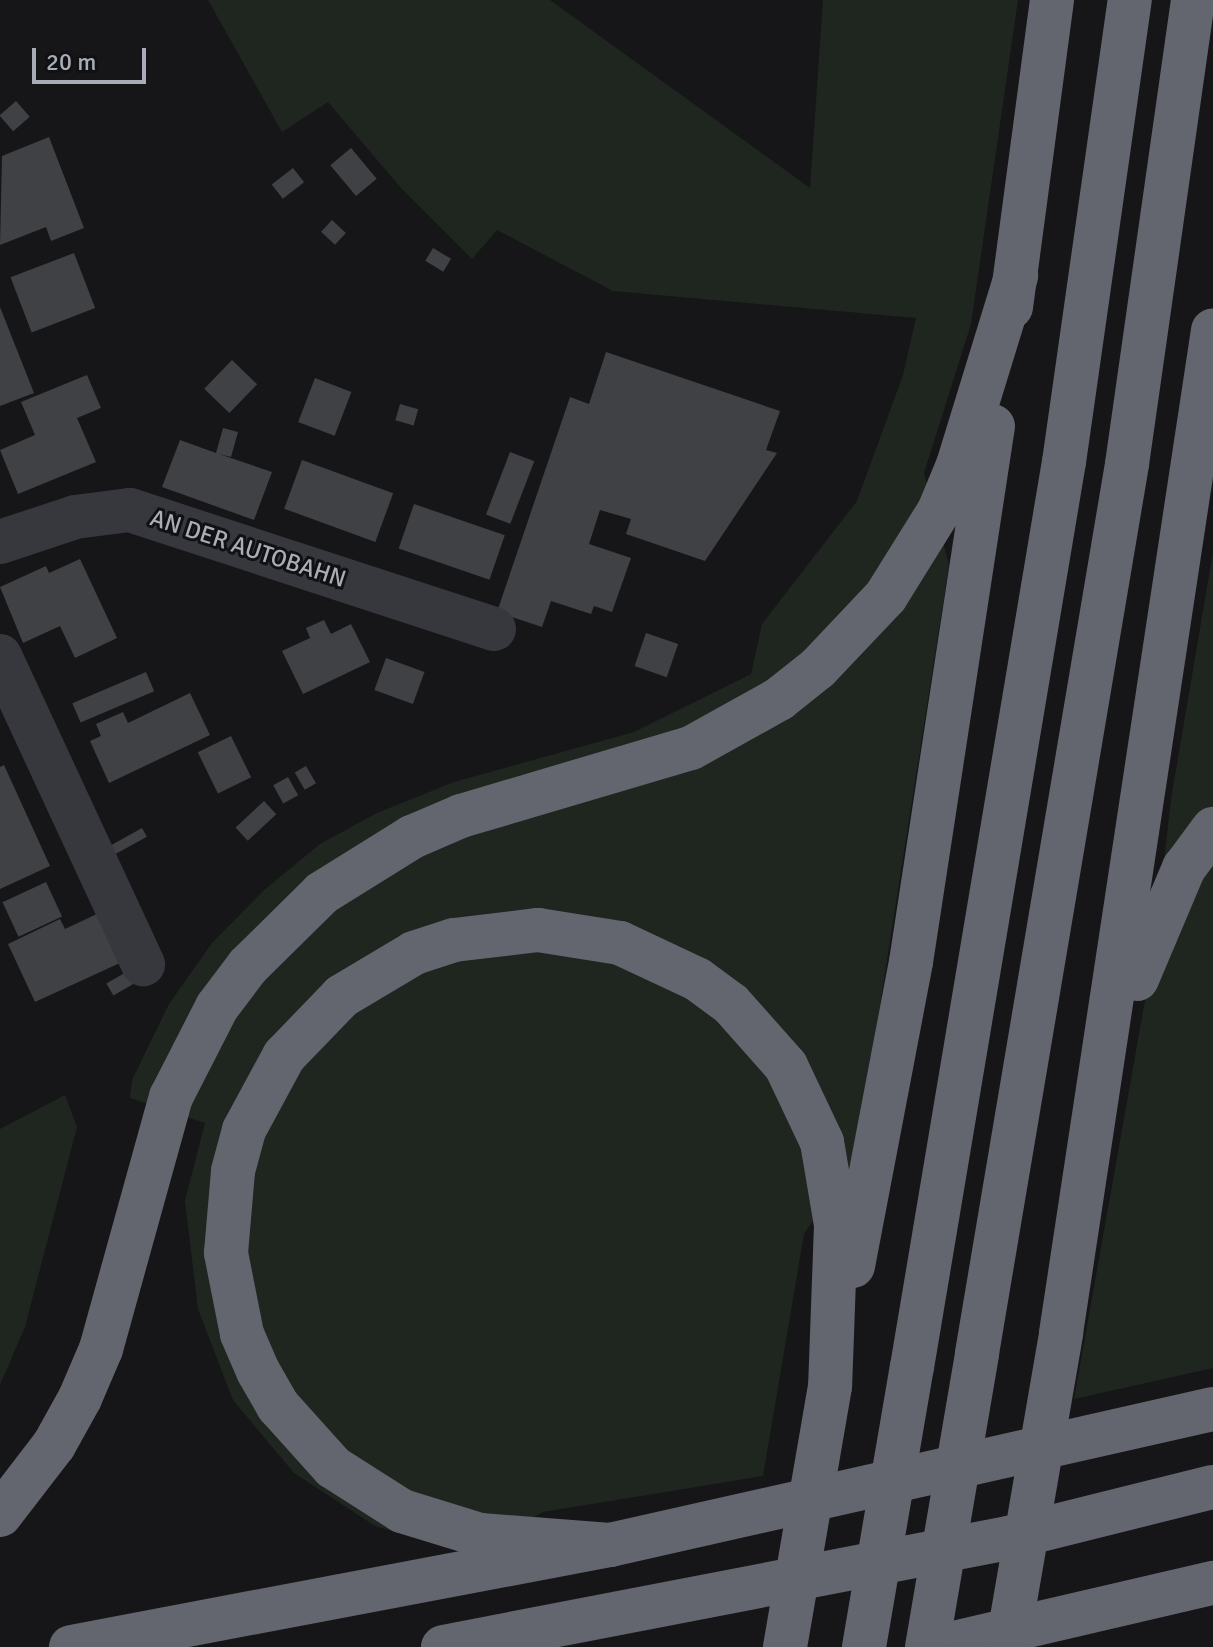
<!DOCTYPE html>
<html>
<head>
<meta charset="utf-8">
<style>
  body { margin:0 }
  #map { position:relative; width:1213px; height:1647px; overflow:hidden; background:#161618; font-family:Signika,sans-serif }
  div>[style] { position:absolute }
  .green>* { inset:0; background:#1e261f }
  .building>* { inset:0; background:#404145; transform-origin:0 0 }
  .minor>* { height:44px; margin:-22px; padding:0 22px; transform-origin:22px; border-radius:22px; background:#37383d }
  .highway>* { height:44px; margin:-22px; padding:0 22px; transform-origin:22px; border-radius:22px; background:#63666e }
  .highway-bridge>* { height:44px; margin:-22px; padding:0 22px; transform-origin:22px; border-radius:22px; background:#63666e }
  span { translate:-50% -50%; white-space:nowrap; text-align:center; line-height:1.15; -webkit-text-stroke:6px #111113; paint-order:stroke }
  .street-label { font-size:24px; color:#a8adb8 }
  .scale { position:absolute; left:32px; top:48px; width:114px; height:36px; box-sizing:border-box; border:4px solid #a8adb8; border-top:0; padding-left:10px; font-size:24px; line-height:28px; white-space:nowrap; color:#a8adb8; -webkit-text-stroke:6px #111113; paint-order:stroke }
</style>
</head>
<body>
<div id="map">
  <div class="green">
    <div style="clip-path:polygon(208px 0,550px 0,810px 188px,823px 0,1018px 0,971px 324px,924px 473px,949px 565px,856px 1158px,804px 1234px,763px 1476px,543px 1512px,467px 1554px,375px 1526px,294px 1473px,233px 1400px,198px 1309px,185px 1201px,205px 1123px,130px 1098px,132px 1080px,169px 1004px,212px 943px,263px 891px,320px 844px,377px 813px,454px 782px,634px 732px,751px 674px,762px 624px,857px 501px,903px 375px,916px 318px,613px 291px,497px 230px,472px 259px,401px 188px,328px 102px,282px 132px)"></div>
    <div style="clip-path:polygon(1213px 552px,1213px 1368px,1074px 1399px,1154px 950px,1171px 799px)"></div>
    <div style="clip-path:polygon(65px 1095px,77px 1127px,25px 1327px,0 1385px,0 1129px)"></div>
  </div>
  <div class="building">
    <div style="left:16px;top:101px;width:21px;height:22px;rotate:49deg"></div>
    <div style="clip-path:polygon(49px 137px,84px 228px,51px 241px,46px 227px,0 245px,2px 156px)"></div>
    <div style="left:351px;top:148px;width:40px;height:27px;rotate:50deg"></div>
    <div style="left:293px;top:168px;width:18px;height:27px;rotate:52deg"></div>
    <div style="left:332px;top:220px;width:19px;height:16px;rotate:43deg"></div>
    <div style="left:433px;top:248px;width:21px;height:15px;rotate:31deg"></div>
    <div style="left:74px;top:253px;width:59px;height:68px;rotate:69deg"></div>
    <div style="clip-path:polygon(0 307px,34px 393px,0 406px)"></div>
    <div style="clip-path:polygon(606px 352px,780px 411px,766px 450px,777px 453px,705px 561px,626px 534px,631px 519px,600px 510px,589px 544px,631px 558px,612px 612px,594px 606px,591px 614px,551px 601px,542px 627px,497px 612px,570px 397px,589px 404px)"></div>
    <div style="left:232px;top:360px;width:35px;height:40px;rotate:44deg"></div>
    <div style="clip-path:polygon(87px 375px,101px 408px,77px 418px,96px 462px,18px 494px,0 450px,35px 435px,21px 402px)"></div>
    <div style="left:315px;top:378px;width:39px;height:47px;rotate:21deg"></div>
    <div style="left:400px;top:404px;width:19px;height:17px;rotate:16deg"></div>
    <div style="clip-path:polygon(223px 428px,238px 432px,231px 457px,219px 454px,272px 472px,254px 520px,162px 487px,180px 440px,216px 453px)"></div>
    <div style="left:510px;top:452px;width:26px;height:67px;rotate:21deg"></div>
    <div style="left:302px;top:460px;width:97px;height:52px;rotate:20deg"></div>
    <div style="left:414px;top:504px;width:96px;height:47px;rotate:19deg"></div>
    <div style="clip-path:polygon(80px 559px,117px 638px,75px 658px,60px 626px,23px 643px,0 587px,46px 566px,49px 573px)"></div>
    <div style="clip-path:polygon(324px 620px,331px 634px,351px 624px,370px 662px,303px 694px,282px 651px,310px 638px,306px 628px)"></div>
    <div style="left:646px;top:633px;width:34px;height:35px;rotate:19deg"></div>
    <div style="left:386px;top:658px;width:41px;height:34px;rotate:20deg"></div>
    <div style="left:146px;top:672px;width:21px;height:80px;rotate:67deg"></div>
    <div style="clip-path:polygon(190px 693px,210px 735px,109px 783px,90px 741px,101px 736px,96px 724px,123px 712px,128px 723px)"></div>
    <div style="left:231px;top:736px;width:46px;height:37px;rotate:64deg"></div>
    <div style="clip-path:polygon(4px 765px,50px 866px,0 889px,0 767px)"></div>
    <div style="left:306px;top:766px;width:20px;height:13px;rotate:60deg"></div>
    <div style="left:288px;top:777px;width:21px;height:17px;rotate:61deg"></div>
    <div style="left:264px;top:801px;width:18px;height:39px;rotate:47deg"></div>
    <div style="left:142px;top:828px;width:10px;height:41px;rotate:61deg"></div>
    <div style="left:46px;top:882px;width:38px;height:48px;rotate:65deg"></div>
    <div style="clip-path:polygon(99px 913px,122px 962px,35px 1002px,8px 944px,60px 919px,65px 929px)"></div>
    <div style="left:128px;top:971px;width:14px;height:25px;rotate:60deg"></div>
  </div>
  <div class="minor">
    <div style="left:0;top:542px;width:79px;rotate:-18.4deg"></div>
    <div style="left:75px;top:517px;width:55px;rotate:-7.3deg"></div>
    <div style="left:130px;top:510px;width:383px;rotate:18.1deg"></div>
    <div style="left:0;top:656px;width:340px;rotate:65.1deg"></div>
  </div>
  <div class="highway">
    <div style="left:1011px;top:307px;width:310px;rotate:-82.4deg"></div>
    <div style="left:1137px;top:979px;width:121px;rotate:-67.1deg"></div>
    <div style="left:1184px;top:868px;width:49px;rotate:-53.4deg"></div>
    <div style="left:853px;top:1266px;width:309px;rotate:-79.2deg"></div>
    <div style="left:911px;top:962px;width:542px;rotate:-81.3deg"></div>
    <div style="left:1061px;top:1333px;width:1014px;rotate:-81.38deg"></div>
    <div style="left:977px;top:1353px;width:902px;rotate:-80.42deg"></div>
    <div style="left:1127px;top:464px;width:469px;rotate:-81.9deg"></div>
    <div style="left:912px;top:1367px;width:918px;rotate:-80.47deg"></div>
    <div style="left:1064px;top:462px;width:467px;rotate:-81.9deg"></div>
    <div style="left:0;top:1515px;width:88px;rotate:-52.4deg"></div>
    <div style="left:54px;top:1445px;width:54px;rotate:-61deg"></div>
    <div style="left:80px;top:1398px;width:53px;rotate:-66.8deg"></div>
    <div style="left:101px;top:1349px;width:262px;rotate:-74.5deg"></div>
    <div style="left:171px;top:1097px;width:101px;rotate:-62.9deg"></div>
    <div style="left:217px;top:1007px;width:51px;rotate:-52.9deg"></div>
    <div style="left:248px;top:966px;width:104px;rotate:-44.6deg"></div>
    <div style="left:322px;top:893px;width:106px;rotate:-31.9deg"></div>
    <div style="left:412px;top:837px;width:53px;rotate:-23.2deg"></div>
    <div style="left:461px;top:816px;width:240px;rotate:-16.5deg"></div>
    <div style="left:691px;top:748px;width:101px;rotate:-29.1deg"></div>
    <div style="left:779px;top:699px;width:50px;rotate:-38.5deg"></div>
    <div style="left:818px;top:668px;width:99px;rotate:-46.6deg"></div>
    <div style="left:886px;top:596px;width:100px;rotate:-58.1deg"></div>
    <div style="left:939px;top:511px;width:50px;rotate:-67.6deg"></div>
    <div style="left:958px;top:465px;width:198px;rotate:-72.9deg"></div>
    <div style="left:610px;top:1545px;width:130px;rotate:-175.6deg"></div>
    <div style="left:480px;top:1535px;width:82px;rotate:-162.9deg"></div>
    <div style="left:402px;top:1511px;width:82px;rotate:-147.5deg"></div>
    <div style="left:333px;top:1467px;width:82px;rotate:-132deg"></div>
    <div style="left:278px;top:1406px;width:40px;rotate:-119.7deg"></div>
    <div style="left:258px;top:1371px;width:40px;rotate:-113.4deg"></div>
    <div style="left:242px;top:1334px;width:83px;rotate:-101.2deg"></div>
    <div style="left:226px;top:1253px;width:82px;rotate:-85.1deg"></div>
    <div style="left:233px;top:1171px;width:42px;rotate:-75deg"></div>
    <div style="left:244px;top:1130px;width:84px;rotate:-61.6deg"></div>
    <div style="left:284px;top:1056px;width:83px;rotate:-46deg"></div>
    <div style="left:342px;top:996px;width:84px;rotate:-30.8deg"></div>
    <div style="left:414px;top:953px;width:42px;rotate:-18deg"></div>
    <div style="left:454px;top:940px;width:85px;rotate:-6.8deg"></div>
    <div style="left:538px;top:930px;width:83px;rotate:9deg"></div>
    <div style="left:620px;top:943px;width:85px;rotate:25.1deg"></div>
    <div style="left:697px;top:979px;width:42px;rotate:36.3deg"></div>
    <div style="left:731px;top:1004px;width:83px;rotate:48.4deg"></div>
    <div style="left:786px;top:1066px;width:84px;rotate:64.7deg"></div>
    <div style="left:822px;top:1142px;width:84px;rotate:80.4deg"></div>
    <div style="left:836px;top:1225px;width:161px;rotate:92.1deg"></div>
    <div style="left:71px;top:1647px;width:549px;rotate:-10.72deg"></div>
    <div style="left:610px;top:1545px;width:618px;rotate:-12.71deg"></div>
    <div style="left:443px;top:1647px;width:575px;rotate:-10.92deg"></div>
    <div style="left:1008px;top:1538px;width:211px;rotate:-14deg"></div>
    <div style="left:937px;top:1647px;width:283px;rotate:-13.1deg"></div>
  </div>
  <div class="highway-bridge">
    <div style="left:785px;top:1647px;width:265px;rotate:-80.2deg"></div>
    <div style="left:864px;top:1647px;width:284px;rotate:-80.3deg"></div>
    <div style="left:927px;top:1647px;width:298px;rotate:-80.3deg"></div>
    <div style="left:1007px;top:1647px;width:319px;rotate:-80.2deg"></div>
  </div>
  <div class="street-label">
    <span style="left:248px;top:549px;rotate:18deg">AN DER AUTOBAHN</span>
  </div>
  <div class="scale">20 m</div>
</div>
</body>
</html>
